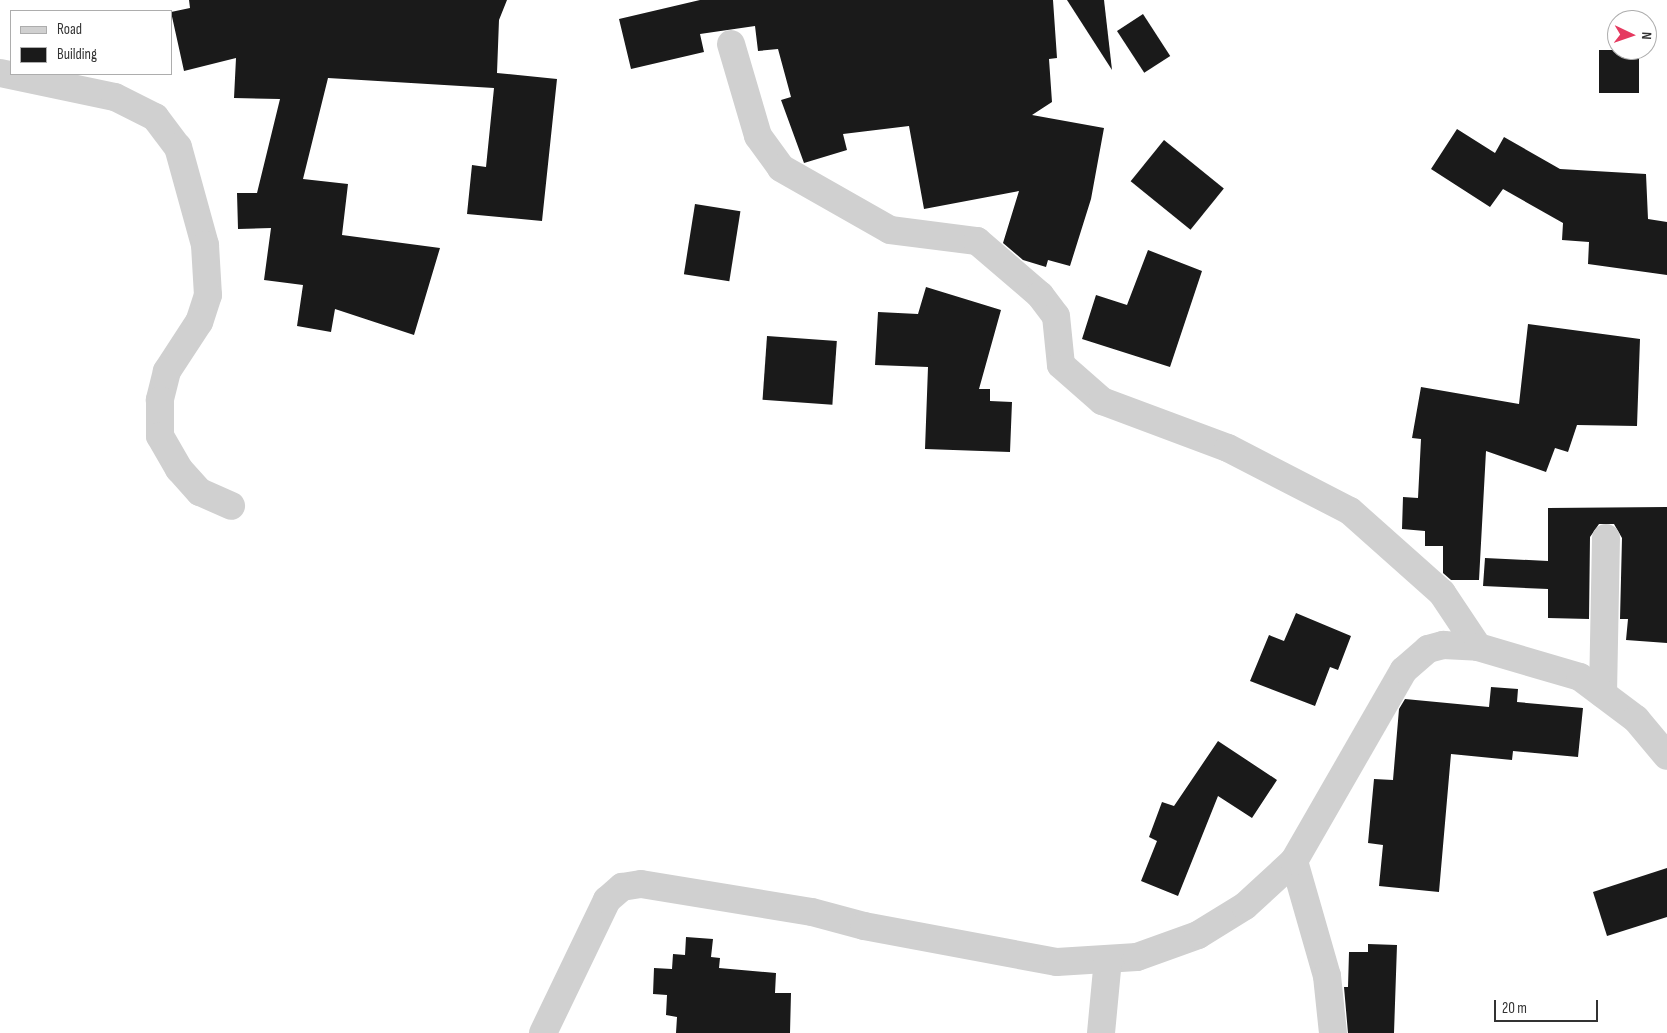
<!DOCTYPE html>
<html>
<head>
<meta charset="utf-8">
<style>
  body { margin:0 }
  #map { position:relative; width:1667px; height:1033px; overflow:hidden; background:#fff; font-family:"Sofia Sans Condensed",sans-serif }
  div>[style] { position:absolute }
  .building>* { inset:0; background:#1a1a1a; transform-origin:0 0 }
  .minor>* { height:28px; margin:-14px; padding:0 14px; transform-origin:14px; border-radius:14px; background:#d0d0d0 }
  span { translate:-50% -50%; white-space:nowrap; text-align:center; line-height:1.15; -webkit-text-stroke:5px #fff; paint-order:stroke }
  .legend { position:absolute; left:10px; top:10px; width:162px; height:65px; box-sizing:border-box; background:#fff; border:1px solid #adadad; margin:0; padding:6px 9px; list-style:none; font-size:15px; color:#333 }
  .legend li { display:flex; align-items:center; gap:10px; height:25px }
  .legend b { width:25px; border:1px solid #adadad }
  .north { position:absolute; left:1607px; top:10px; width:50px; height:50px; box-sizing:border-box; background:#fff; border:1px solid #adadad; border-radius:50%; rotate:93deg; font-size:14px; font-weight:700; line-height:20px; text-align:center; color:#333 }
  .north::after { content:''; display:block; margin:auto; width:18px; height:22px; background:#e53a60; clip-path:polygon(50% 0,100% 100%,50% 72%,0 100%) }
  .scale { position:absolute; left:1494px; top:1000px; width:104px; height:22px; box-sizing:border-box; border:2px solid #333; border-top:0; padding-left:6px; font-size:15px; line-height:18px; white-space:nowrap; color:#333; -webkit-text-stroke:4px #fff; paint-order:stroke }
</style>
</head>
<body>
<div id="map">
  <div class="building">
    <div style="clip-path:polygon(189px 0,507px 0,499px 20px,497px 73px,557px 79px,542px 221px,467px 214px,472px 165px,486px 167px,494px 88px,328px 78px,303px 179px,348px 184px,342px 235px,440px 248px,414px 335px,335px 309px,331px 332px,297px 326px,303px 285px,264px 280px,271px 228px,238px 229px,237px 193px,257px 193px,280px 99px,234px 98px,236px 58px,184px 71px,171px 12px,190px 8px)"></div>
    <div style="clip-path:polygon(700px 0,1053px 0,1057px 58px,1049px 59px,1052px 102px,1032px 115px,1104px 128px,1091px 199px,1070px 266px,1048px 260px,1046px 267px,1023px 260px,1003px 243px,1019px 191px,924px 209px,909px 126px,843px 134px,847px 150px,804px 163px,781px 100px,791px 97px,778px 49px,758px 51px,755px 26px,700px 34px,704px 52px,631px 69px,619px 19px)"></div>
    <div style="clip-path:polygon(1067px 0,1104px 0,1112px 70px)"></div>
    <div style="left:1143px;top:14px;width:50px;height:31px;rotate:57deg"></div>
    <div style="left:1599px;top:50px;width:40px;height:43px"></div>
    <div style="clip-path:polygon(1457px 129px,1495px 153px,1504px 137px,1560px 169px,1646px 174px,1648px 219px,1667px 222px,1667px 275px,1588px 264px,1589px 242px,1562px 240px,1563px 223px,1503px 189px,1490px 207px,1431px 169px)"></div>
    <div style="left:1164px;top:140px;width:77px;height:53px;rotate:39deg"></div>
    <div style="left:695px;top:204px;width:46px;height:71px;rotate:9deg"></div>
    <div style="clip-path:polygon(1148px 250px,1202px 271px,1170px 367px,1082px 339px,1096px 295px,1127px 305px)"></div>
    <div style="clip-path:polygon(926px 287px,1001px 310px,979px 389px,990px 389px,990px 401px,1012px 402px,1010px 452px,925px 449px,928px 367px,875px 365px,878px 312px,918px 314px)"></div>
    <div style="clip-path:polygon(1528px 324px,1640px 339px,1637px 426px,1577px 425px,1568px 452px,1555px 448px,1546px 472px,1486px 451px,1479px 580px,1451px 580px,1443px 573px,1443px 546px,1425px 546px,1425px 531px,1402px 529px,1403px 497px,1418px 498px,1421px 439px,1412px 438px,1421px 387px,1519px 404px)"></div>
    <div style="left:767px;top:336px;width:70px;height:64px;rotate:4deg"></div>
    <div style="clip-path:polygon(1667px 507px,1667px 643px,1626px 640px,1628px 619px,1620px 619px,1622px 538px,1614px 524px,1599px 524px,1590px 537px,1589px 619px,1548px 618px,1548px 589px,1483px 586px,1485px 558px,1548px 561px,1548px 508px)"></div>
    <div style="clip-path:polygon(1296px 613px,1351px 636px,1338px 670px,1330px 667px,1315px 706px,1250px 681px,1269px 635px,1284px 641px)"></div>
    <div style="clip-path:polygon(1491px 687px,1518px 689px,1517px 702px,1583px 708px,1578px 757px,1513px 751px,1512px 760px,1451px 754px,1439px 892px,1379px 886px,1383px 845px,1368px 843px,1374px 779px,1393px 780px,1399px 709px,1405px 699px,1489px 707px)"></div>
    <div style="clip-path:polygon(1218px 741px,1277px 780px,1252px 818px,1218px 796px,1178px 896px,1141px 881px,1157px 841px,1149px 837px,1162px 802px,1174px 806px)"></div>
    <div style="clip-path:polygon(1667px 868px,1667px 917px,1607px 936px,1593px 892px)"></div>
    <div style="clip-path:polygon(686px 937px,713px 939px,711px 957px,720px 958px,719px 968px,776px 973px,775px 993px,791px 993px,790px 1033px,676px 1033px,677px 1017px,666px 1015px,667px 995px,653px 994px,654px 968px,672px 969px,673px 954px,685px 955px)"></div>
    <div style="clip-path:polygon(1368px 944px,1397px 945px,1394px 1033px,1348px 1033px,1344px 987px,1348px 987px,1349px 952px,1368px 952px)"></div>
  </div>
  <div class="minor">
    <div style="left:731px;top:44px;width:96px;rotate:73.6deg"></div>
    <div style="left:758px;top:136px;width:39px;rotate:54deg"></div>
    <div style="left:781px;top:168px;width:125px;rotate:29.6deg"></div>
    <div style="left:890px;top:230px;width:88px;rotate:7.2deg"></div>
    <div style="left:977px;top:241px;width:83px;rotate:40.6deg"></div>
    <div style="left:1040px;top:295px;width:26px;rotate:53deg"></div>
    <div style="left:1056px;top:316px;width:49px;rotate:84.2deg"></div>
    <div style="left:1061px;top:365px;width:55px;rotate:41.3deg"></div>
    <div style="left:1102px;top:401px;width:134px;rotate:20.5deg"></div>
    <div style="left:1228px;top:448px;width:137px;rotate:27.3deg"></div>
    <div style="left:1350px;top:511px;width:123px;rotate:41.7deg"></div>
    <div style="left:1442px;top:593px;width:65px;rotate:56.3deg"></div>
    <div style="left:0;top:73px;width:117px;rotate:11.8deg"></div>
    <div style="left:115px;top:97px;width:45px;rotate:26.6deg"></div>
    <div style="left:155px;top:117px;width:38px;rotate:53deg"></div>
    <div style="left:178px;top:147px;width:102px;rotate:74.6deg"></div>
    <div style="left:205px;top:245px;width:50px;rotate:86.6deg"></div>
    <div style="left:208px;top:295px;width:28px;rotate:108deg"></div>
    <div style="left:199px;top:322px;width:59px;rotate:123.1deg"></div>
    <div style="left:167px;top:371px;width:30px;rotate:104deg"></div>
    <div style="left:160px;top:400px;width:36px;rotate:90deg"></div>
    <div style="left:160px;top:436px;width:38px;rotate:60deg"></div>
    <div style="left:179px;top:469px;width:31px;rotate:48deg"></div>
    <div style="left:200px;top:492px;width:34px;rotate:24deg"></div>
    <div style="left:1603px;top:694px;width:156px;rotate:-88.9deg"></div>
    <div style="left:1294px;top:861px;width:120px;rotate:74deg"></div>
    <div style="left:1327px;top:976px;width:57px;rotate:84deg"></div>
    <div style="left:543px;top:1033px;width:148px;rotate:-64.3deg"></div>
    <div style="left:607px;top:900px;width:20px;rotate:-41deg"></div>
    <div style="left:622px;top:887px;width:19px;rotate:-9deg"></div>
    <div style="left:641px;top:884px;width:173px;rotate:9.3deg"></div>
    <div style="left:812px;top:912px;width:54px;rotate:15.1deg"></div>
    <div style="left:864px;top:926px;width:196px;rotate:10.6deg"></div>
    <div style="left:1057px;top:962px;width:80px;rotate:-3.6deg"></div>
    <div style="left:1137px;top:957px;width:65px;rotate:-19.8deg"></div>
    <div style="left:1198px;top:935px;width:55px;rotate:-31.7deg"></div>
    <div style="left:1245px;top:906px;width:67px;rotate:-42.6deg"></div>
    <div style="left:1294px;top:861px;width:220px;rotate:-60.1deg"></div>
    <div style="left:1404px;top:670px;width:32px;rotate:-41deg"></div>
    <div style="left:1428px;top:649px;width:16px;rotate:-15deg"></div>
    <div style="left:1443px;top:645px;width:35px;rotate:3deg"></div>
    <div style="left:1478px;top:647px;width:106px;rotate:16.4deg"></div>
    <div style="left:1580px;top:677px;width:70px;rotate:36.9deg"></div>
    <div style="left:1636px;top:719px;width:48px;rotate:50deg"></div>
    <div style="left:1101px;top:1033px;width:74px;rotate:-84.6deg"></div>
  </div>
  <ul class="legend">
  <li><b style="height:6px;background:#d0d0d0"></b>Road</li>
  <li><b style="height:14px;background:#1a1a1a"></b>Building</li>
  </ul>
  <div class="north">N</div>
  <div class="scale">20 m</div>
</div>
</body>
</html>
